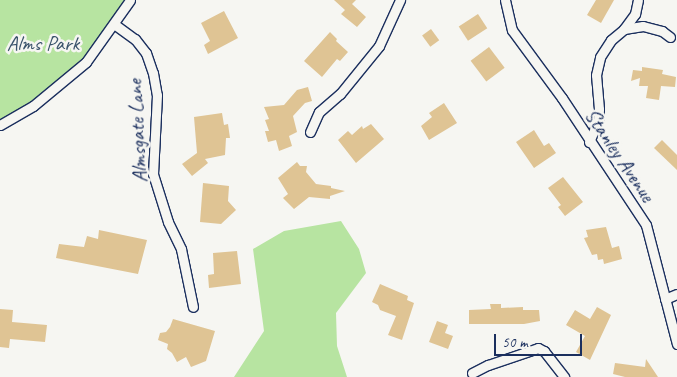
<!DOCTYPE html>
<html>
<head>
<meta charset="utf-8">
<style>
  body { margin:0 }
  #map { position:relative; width:677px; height:377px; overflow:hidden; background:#f6f6f2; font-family:Caveat,sans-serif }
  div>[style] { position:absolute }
  .green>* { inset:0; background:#b7e4a1 }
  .building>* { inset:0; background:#dfc494; transform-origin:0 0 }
  .roads { filter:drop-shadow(1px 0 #1b2f5e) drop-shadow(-1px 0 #1b2f5e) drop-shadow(0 1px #1b2f5e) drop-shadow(0 -1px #1b2f5e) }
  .minor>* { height:9px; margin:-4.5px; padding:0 4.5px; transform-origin:4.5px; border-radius:4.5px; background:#f6f6f2 }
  span { translate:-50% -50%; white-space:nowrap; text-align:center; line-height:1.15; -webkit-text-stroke:5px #f6f6f2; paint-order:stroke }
  .park-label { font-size:21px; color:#3a536b }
  .street-label { font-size:21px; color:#1b2f5e }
  .scale { position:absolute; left:494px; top:334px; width:88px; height:22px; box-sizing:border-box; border:2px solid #1b2f5e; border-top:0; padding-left:6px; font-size:15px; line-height:18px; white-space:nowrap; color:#1b2f5e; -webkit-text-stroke:4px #f6f6f2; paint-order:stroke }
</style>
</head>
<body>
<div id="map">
  <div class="green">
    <div style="clip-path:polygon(0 0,130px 0,86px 62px,0 125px)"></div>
    <div style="clip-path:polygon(341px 221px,359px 249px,366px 273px,336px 313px,337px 346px,347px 377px,234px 377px,264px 331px,253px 249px,284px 231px)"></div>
  </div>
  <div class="building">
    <div style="clip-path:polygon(334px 0,356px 0,352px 4px,366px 17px,357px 27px,341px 14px,345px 10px)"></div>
    <div style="clip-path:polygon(596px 0,614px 0,601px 23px,587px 15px)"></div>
    <div style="clip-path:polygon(224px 11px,238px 38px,208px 54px,204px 45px,210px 41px,201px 23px)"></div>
    <div style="left:478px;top:14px;width:17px;height:23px;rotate:57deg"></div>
    <div style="left:431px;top:29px;width:14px;height:11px;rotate:54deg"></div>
    <div style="clip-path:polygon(330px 32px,337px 39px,336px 41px,348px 52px,340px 61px,337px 59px,322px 77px,304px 61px)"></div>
    <div style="left:489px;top:47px;width:26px;height:23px;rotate:53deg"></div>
    <div style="clip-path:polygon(642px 67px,663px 70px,662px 74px,676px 77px,675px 87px,661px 86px,659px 100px,646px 98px,648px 86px,639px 86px,640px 78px,631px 81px,633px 70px,642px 71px)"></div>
    <div style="clip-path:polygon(308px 87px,312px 101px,305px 103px,293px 116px,297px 132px,289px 136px,292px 146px,279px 151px,276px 140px,268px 142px,265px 131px,269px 131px,265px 120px,269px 119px,264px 107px,284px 105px,297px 90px)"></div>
    <div style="clip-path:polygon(444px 103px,457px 123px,429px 140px,421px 126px,432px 117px,429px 113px)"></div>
    <div style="clip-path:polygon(222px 113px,224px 125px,228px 124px,230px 138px,226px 138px,225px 155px,205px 159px,208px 163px,192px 176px,182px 164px,197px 153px,194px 117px)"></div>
    <div style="clip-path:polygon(371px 124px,384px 139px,356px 163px,338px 140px,348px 131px,352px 135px,362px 126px,363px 129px)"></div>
    <div style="clip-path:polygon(534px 130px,544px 146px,549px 143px,556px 153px,534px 168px,516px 142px)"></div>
    <div style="clip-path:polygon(662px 140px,677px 155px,677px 170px,654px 148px)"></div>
    <div style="clip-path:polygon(297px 162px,300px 166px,307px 166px,306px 172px,316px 184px,331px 186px,331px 188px,345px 191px,330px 196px,330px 199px,309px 197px,294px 209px,283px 198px,288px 194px,278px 178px)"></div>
    <div style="clip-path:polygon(563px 177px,583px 202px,565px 216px,558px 207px,561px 205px,548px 188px)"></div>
    <div style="clip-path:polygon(203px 183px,229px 186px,228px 201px,236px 210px,221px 224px,200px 222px)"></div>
    <div style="clip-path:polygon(606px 227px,612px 248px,619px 246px,622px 259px,604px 264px,603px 259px,598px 260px,597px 254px,592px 255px,584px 238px,588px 237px,586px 230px)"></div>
    <div style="clip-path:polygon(99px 230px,147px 240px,138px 274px,56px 258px,59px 244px,84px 247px,87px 236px,98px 239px)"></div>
    <div style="clip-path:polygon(237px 251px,241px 284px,209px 288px,208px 275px,214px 274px,213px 253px)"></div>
    <div style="clip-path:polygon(380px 284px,408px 296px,407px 300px,414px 303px,402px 340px,388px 335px,396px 316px,380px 310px,378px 305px,372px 302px)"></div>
    <div style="clip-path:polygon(490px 304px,501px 304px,501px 308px,523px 307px,523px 310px,539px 310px,540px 321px,524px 324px,469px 324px,469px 310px,491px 309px)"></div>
    <div style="clip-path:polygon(597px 307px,611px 315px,590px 360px,576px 352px,585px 336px,566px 325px,575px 310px,590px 319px)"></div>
    <div style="clip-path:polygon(0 309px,13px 310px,12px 322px,47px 325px,45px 342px,10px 339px,9px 348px,0 347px)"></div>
    <div style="clip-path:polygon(173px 319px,215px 331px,206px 361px,191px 367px,186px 357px,177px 362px,172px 353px,167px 349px,168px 344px,158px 340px,160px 333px,166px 332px,170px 327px)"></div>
    <div style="clip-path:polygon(437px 321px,448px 325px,445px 333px,453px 336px,448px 349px,429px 342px)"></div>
    <div style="clip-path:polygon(646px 359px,658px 377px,625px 377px,613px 374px,615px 363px,645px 367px)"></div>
  </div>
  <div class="roads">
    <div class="minor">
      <div style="left:505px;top:0;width:31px;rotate:77deg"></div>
      <div style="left:512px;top:30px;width:84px;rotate:53.7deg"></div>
      <div style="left:562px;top:98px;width:152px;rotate:56.5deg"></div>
      <div style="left:646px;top:225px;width:123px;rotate:75.4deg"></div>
      <div style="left:114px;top:24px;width:26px;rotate:36deg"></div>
      <div style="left:135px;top:39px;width:18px;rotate:52deg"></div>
      <div style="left:146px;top:53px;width:21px;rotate:71deg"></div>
      <div style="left:153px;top:73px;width:22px;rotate:80deg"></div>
      <div style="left:157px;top:95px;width:79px;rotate:92.9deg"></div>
      <div style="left:153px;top:174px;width:50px;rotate:72.6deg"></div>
      <div style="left:168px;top:222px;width:30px;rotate:64deg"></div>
      <div style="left:181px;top:249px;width:59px;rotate:78.3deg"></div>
      <div style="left:624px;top:29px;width:19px;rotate:-54deg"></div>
      <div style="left:635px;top:14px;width:14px;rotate:-78deg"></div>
      <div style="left:0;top:125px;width:38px;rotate:-30deg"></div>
      <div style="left:33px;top:106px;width:69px;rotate:-39.7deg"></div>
      <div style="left:86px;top:62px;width:76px;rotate:-54.6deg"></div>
      <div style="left:310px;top:132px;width:22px;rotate:-66deg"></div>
      <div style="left:319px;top:112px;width:28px;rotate:-41deg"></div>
      <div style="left:340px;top:94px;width:62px;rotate:-50.9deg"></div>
      <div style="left:379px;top:46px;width:51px;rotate:-65.5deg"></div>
      <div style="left:589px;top:142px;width:23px;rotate:-67deg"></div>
      <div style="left:598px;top:121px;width:12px;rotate:-85deg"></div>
      <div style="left:599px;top:109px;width:34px;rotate:-95deg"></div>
      <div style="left:596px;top:75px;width:18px;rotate:-77deg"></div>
      <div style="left:600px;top:57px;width:20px;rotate:-57deg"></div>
      <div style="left:611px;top:40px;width:17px;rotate:-40deg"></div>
      <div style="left:624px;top:29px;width:19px;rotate:-9deg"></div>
      <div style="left:643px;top:26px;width:20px;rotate:15deg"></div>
      <div style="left:662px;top:31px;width:10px;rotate:37deg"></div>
      <div style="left:665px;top:299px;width:13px;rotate:-23deg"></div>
      <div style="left:472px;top:373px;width:18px;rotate:-27deg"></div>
      <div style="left:488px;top:365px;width:53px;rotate:-18.8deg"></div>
      <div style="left:538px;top:348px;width:7px;rotate:27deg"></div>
      <div style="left:544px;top:351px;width:33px;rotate:52deg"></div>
    </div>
  </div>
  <div class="park-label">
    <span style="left:43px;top:43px">Alms Park</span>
  </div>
  <div class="street-label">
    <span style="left:137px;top:131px;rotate:-93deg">Almsgate Lane</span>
    <span style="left:620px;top:155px;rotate:56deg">Stanley Avenue</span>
  </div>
  <div class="scale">50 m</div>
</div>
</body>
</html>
